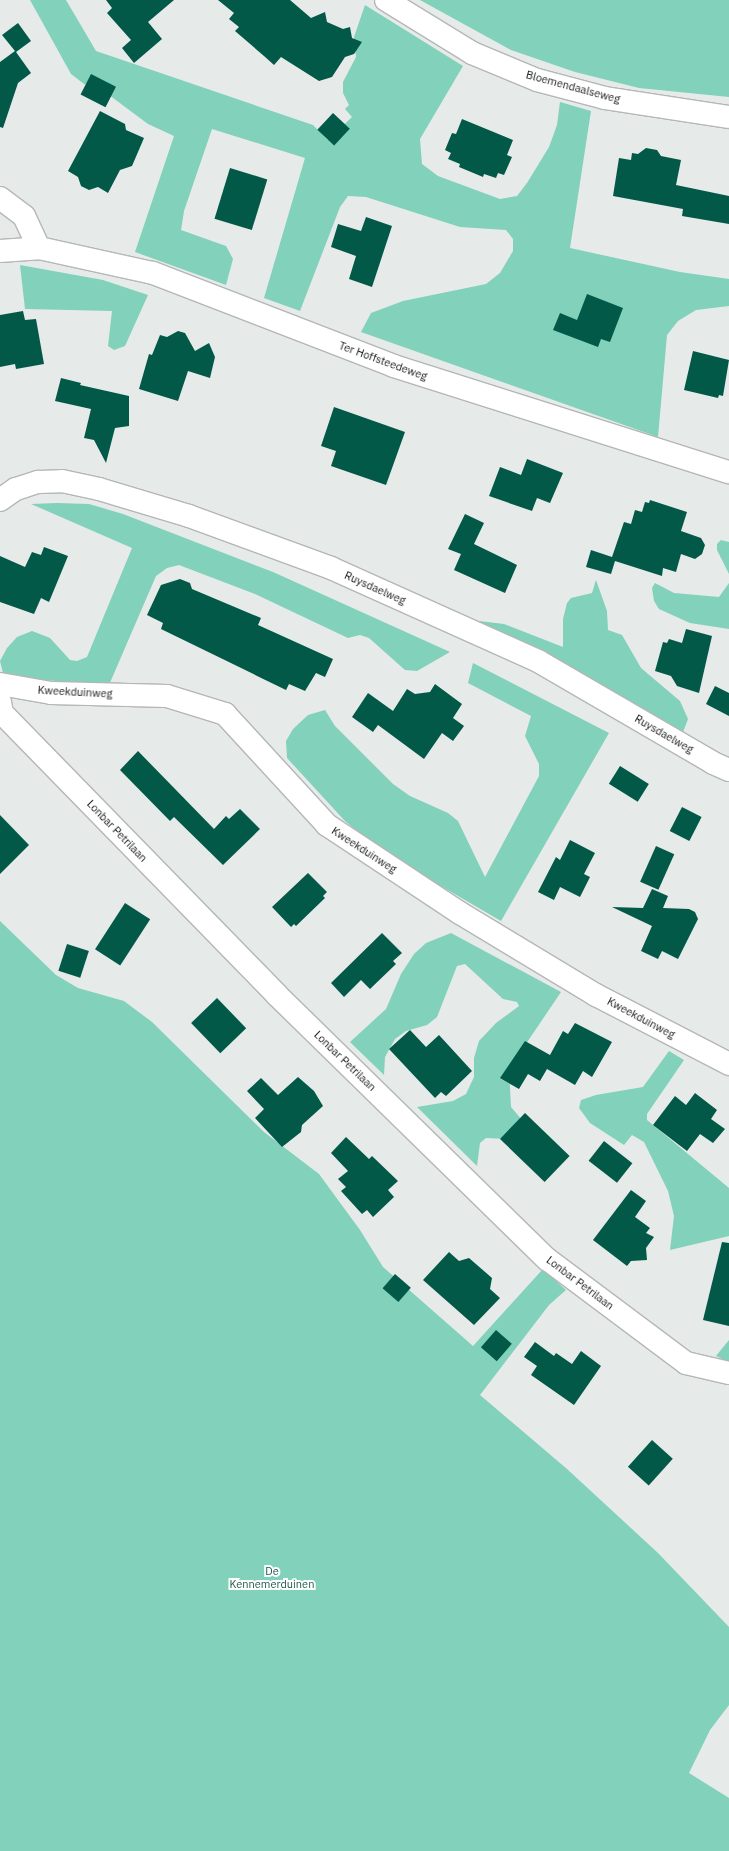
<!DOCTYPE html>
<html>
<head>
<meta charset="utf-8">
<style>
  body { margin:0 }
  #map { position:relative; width:729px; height:1851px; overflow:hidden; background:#e6eae9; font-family:"IBM Plex Sans",sans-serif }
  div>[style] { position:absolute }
  .green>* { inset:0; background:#81d1bb }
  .building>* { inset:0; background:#025948; transform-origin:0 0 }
  .roads { filter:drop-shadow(1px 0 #b4b7b6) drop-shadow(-1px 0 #b4b7b6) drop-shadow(0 1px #b4b7b6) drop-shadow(0 -1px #b4b7b6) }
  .street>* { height:22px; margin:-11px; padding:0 11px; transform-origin:11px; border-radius:11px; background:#fff }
  .secondary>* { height:22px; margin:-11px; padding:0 11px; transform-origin:11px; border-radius:11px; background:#fff }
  span { translate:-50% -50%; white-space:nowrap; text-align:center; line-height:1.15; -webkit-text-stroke:4px #fff; paint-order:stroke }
  .street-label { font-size:11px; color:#131414 }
  .park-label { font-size:11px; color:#1e5749 }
</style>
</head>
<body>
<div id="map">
  <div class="green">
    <div style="clip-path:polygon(30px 0,66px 0,96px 51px,313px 125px,328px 140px,352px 117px,345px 109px,349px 105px,343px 93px,343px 82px,356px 57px,354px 37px,365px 5px,463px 66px,420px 139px,422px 164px,438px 176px,500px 199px,517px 196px,527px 183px,549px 147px,557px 125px,560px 102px,591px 111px,570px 248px,680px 272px,729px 279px,729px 306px,696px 310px,678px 321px,667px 335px,658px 437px,361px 332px,371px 313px,403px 301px,486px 284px,500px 273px,513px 251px,513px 239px,506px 230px,460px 227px,366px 197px,348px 196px,340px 207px,300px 311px,264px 298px,305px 158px,212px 129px,184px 211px,181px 230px,226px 246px,233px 259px,226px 285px,135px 252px,174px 136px,148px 124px,97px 86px,84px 84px,71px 74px)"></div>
    <div style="clip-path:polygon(420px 0,729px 0,729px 97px,639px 88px,575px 72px,511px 50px)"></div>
    <div style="clip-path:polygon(20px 265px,103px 280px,148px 295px,125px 346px,114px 350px,108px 346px,112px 311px,25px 309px)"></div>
    <div style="clip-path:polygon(57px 503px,89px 504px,123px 514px,273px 572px,450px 652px,417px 671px,405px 670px,369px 638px,360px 635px,348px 638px,255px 594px,179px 565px,167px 568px,156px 576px,109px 685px,4px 677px,0 661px,7px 648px,17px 637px,32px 631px,50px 638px,70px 660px,77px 661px,87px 657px,132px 548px,31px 504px)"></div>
    <div style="clip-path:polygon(721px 540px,729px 542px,729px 574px,717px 550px,717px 544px)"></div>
    <div style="clip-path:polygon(596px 580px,607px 611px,608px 630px,622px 635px,641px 668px,680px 701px,688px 719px,682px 735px,446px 617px,504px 624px,563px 647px,563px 619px,567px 603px,571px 598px,592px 593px)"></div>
    <div style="clip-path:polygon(655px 583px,674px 593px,719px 597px,729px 583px,729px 629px,690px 623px,659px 609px,654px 601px,652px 588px)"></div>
    <div style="clip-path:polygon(473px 663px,609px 733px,501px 921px,386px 854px,345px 821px,287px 758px,286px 741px,293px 729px,308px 715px,325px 710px,335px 726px,393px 784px,410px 796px,448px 813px,458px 821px,485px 877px,539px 776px,539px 764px,525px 736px,531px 716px,468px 683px)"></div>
    <div style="clip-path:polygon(0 921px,56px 975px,78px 988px,124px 1001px,152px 1022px,264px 1132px,319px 1174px,360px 1230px,383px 1267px,473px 1346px,543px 1269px,566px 1290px,549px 1305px,480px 1395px,567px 1469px,658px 1553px,729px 1627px,729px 1705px,710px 1730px,689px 1773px,729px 1798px,729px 1851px,0 1851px)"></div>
    <div style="clip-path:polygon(451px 933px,561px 992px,509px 1069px,511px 1107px,522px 1120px,505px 1139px,486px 1138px,480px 1143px,477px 1166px,417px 1107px,453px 1101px,466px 1094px,474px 1077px,474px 1058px,479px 1041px,496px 1023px,519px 1006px,517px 1002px,503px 999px,465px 964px,457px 966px,437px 1017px,427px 1025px,406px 1031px,395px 1039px,385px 1057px,384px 1075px,350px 1042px,386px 1009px,401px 974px,414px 954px,426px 943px)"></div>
    <div style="clip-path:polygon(669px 1051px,684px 1060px,647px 1114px,647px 1120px,729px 1188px,729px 1236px,670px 1250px,674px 1216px,668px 1191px,644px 1142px,632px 1135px,624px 1145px,590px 1123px,579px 1108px,581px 1100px,596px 1095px,643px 1087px)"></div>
    <div style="clip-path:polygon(729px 1340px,729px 1362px,716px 1356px)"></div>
  </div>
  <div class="building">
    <div style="clip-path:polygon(106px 0,174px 0,148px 22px,162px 39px,134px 63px,122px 48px,131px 40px,107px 13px,112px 8px)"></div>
    <div style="clip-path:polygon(218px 0,290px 0,311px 18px,325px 12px,327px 22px,343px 29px,350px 27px,352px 38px,362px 42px,354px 54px,345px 57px,332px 77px,319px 81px,281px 57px,274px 65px,264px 56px,235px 31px,239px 27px,229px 19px,234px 13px)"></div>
    <div style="clip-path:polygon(18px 23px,31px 41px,16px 52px,31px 73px,18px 83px,3px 128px,0 127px,0 62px,15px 51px,2px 35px)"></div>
    <div style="left:91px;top:74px;width:28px;height:23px;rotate:27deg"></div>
    <div style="clip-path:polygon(100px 111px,125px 124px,126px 130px,144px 138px,132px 166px,120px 170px,108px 193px,98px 187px,89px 190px,81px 186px,78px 177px,68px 171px)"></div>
    <div style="left:333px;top:113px;width:23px;height:23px;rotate:43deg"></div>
    <div style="clip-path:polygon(462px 119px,513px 140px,507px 155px,512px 157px,504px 175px,498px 173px,496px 178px,484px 174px,483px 177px,459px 167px,460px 164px,448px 159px,451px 153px,445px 150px,452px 133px,456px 134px)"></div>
    <div style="clip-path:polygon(646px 148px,657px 150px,661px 156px,681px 160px,676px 185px,729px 196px,729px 224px,682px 216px,683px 209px,613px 196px,619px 158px,631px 160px,632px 153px,638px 154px)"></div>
    <div style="left:230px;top:168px;width:39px;height:53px;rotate:17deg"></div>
    <div style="clip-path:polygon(366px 217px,392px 226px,372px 287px,349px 279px,356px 256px,331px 247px,338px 224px,361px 231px)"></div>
    <div style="clip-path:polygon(587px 294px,623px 308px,610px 342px,601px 339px,598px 347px,553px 330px,560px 313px,577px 320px)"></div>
    <div style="clip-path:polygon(23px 311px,25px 320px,36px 319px,44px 364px,16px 369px,15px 364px,0 367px,0 315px)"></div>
    <div style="clip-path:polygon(178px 331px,185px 333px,195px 351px,209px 343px,215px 357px,210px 378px,188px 371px,178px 401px,139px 389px,149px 354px,152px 355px,160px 335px,167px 337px)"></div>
    <div style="clip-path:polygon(693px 351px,729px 360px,723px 396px,719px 395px,718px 398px,684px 390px)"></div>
    <div style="clip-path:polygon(61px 378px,81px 383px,80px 385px,129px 396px,129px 426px,115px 428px,106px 463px,94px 440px,84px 438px,91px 409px,55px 401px)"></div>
    <div style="clip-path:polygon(334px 407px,405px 432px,386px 485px,331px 466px,336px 451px,321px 446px)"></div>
    <div style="clip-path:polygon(527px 459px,563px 473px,550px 503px,537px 498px,532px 511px,489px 496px,500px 467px,521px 475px)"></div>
    <div style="clip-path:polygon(650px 500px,687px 512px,681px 531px,701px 538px,705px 545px,702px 554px,695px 559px,681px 554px,676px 572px,663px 568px,662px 576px,615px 561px,611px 574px,586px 567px,591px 550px,612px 557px,624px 522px,631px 524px,635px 510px,642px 512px,645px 502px,649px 503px)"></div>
    <div style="clip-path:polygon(465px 514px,484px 523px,474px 544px,517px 565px,505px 593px,454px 570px,461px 554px,448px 549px)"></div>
    <div style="clip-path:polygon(44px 547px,68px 556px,49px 602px,41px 598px,34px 614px,0 602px,0 556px,25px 567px,32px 552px,41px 555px)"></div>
    <div style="clip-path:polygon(180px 579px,190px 583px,192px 589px,261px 618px,258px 625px,333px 659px,325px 677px,316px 673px,305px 691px,289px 684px,286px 690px,161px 629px,163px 623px,147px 615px,161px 585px)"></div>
    <div style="clip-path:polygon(686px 629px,712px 636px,699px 693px,677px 686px,671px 676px,655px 671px,663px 642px,667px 643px,669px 639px,682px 643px)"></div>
    <div style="clip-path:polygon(435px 684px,462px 704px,453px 718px,464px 726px,453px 741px,442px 733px,424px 759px,378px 725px,373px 732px,352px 717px,368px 693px,393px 711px,407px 689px,415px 694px,430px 692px)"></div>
    <div style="clip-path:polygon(715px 686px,729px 693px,729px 716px,706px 704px)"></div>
    <div style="clip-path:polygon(138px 751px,214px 829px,226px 816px,229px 819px,240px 809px,260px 829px,223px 865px,174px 817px,170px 821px,120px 770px)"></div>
    <div style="left:620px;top:766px;width:34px;height:21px;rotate:32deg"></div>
    <div style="left:682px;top:807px;width:22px;height:27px;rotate:27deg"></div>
    <div style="clip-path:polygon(0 815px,29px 845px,0 874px)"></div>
    <div style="clip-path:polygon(570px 840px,595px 853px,584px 874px,590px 877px,580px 897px,560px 887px,554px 900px,538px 892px,556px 857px,560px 860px)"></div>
    <div style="left:656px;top:846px;width:20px;height:39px;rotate:24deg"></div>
    <div style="clip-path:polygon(308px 873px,327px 892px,323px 896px,325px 898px,296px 926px,294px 924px,291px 927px,272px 907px)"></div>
    <div style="clip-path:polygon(652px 889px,668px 896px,663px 908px,689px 909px,695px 912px,698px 919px,678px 959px,662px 951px,658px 959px,641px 951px,652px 926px,612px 907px,643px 908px)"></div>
    <div style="left:125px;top:903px;width:30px;height:55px;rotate:33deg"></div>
    <div style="clip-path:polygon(382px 933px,402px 953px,393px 961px,396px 964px,370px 989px,361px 980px,344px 997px,331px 983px)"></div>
    <div style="left:67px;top:944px;width:23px;height:28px;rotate:18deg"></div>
    <div style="left:217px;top:998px;width:42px;height:36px;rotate:46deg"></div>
    <div style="clip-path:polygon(575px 1023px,612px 1042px,592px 1077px,583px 1071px,575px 1085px,547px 1069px,540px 1081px,528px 1074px,519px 1089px,500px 1078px,525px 1041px,550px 1055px,563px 1031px,568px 1034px)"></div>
    <div style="clip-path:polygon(410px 1030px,426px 1047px,439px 1035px,472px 1071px,446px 1096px,441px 1092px,435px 1098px,389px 1049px)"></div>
    <div style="clip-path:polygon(298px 1077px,314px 1091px,323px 1106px,302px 1125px,301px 1132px,282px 1147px,255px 1118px,264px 1109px,247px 1091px,261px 1078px,278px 1095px)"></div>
    <div style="clip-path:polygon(695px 1093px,717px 1110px,711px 1119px,725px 1129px,713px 1143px,700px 1134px,687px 1151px,653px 1125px,675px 1096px,686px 1105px)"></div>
    <div style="left:525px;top:1113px;width:62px;height:36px;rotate:44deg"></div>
    <div style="clip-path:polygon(346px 1137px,369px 1159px,372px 1156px,398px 1181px,388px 1190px,394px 1197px,373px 1217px,367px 1210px,362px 1214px,341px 1191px,346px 1187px,338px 1179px,348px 1171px,331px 1153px)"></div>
    <div style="left:604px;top:1141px;width:36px;height:25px;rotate:38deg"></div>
    <div style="clip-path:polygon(631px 1190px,646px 1201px,635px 1217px,650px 1228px,646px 1233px,654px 1237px,646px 1248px,647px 1260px,631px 1261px,627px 1266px,593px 1240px)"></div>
    <div style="clip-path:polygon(722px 1242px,729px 1243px,729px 1326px,703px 1320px)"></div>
    <div style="clip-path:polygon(449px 1252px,459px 1261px,469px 1258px,492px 1278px,490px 1289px,500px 1298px,474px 1325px,423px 1280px)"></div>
    <div style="left:395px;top:1274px;width:21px;height:19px;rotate:41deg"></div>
    <div style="left:496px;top:1330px;width:21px;height:23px;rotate:41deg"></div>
    <div style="clip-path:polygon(535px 1342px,554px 1356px,556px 1353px,572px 1364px,581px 1351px,601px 1366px,574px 1405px,531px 1375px,537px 1366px,524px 1357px)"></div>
    <div style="left:652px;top:1440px;width:28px;height:36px;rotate:42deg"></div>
  </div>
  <div class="roads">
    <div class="street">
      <div style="left:0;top:198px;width:30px;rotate:37deg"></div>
      <div style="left:24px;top:216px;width:35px;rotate:65deg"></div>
      <div style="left:0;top:251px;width:39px;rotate:-4deg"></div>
      <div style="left:39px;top:248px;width:117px;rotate:12.4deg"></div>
      <div style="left:153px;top:273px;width:258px;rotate:21.1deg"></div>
      <div style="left:394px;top:366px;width:351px;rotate:17.6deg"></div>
      <div style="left:0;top:500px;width:19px;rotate:-35deg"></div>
      <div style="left:16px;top:489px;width:23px;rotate:-18deg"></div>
      <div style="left:38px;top:482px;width:24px;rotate:-2deg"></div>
      <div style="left:62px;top:481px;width:38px;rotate:12deg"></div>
      <div style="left:99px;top:489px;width:94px;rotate:16.7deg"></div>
      <div style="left:189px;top:516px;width:151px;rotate:20.1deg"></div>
      <div style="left:331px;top:568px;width:227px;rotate:24.2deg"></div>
      <div style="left:538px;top:661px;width:203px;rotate:30.2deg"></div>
      <div style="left:713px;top:763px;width:17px;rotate:24deg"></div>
      <div style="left:0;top:684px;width:52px;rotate:10deg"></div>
      <div style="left:51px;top:693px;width:116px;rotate:1.5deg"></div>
      <div style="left:167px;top:696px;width:61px;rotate:17.2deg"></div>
      <div style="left:225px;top:714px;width:151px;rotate:47.4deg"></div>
      <div style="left:327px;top:825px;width:159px;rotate:33.5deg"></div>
      <div style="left:460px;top:913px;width:159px;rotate:31.1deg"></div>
      <div style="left:596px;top:995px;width:150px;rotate:27.4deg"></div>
      <div style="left:0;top:702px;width:11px;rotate:80deg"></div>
      <div style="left:2px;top:713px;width:394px;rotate:45.7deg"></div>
      <div style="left:277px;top:995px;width:378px;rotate:44.4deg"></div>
      <div style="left:547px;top:1259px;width:174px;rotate:36.8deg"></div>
      <div style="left:686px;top:1363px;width:44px;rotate:13.1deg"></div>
    </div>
    <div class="secondary">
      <div style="left:386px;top:0;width:101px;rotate:31.6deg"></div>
      <div style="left:472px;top:53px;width:70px;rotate:22.6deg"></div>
      <div style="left:537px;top:80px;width:70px;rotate:14.8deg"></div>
      <div style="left:605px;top:98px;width:125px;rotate:8.7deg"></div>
    </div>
  </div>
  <div class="street-label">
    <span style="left:573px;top:87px;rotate:15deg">Bloemendaalseweg</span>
    <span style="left:383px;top:361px;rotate:20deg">Ter Hoffsteedeweg</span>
    <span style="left:375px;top:588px;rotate:24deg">Ruysdaelweg</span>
    <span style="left:75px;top:692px;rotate:3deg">Kweekduinweg</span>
    <span style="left:664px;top:734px;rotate:30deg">Ruysdaelweg</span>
    <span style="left:117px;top:831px;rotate:46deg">Lonbar Petrilaan</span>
    <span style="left:364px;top:850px;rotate:33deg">Kweekduinweg</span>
    <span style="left:641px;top:1018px;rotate:28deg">Kweekduinweg</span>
    <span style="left:345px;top:1061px;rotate:44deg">Lonbar Petrilaan</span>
    <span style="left:580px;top:1283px;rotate:37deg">Lonbar Petrilaan</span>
  </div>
  <div class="park-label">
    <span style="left:272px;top:1578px">De<br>Kennemerduinen</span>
  </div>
</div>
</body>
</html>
